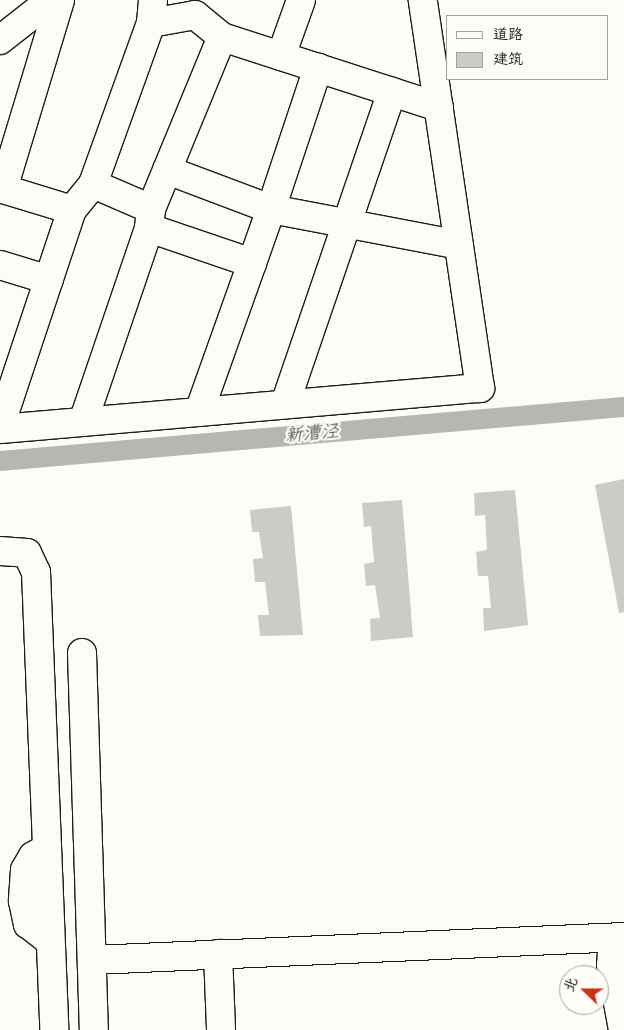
<!DOCTYPE html>
<html>
<head>
<meta charset="utf-8">
<style>
  body { margin:0 }
  #map { position:relative; width:624px; height:1030px; overflow:hidden; background:#fdfcf7; font-family:"Architects Daughter","LXGW WenKai TC",sans-serif }
  div>[style] { position:absolute }
  .canal>* { height:20px; margin:-10px; padding:0 10px; transform-origin:10px; border-radius:10px; background:#b7b6b2 }
  .building>* { inset:0; background:#cccbc8 }
  .roads { filter:drop-shadow(1px 0 #1c1c1c) drop-shadow(-1px 0 #1c1c1c) drop-shadow(0 1px #1c1c1c) drop-shadow(0 -1px #1c1c1c) }
  .minor>* { height:28px; margin:-14px; padding:0 14px; transform-origin:14px; border-radius:14px; background:#fdfcf7 }
  span { translate:-50% -50%; white-space:nowrap; text-align:center; line-height:1.15; -webkit-text-stroke:4.5px #fdfcf7; paint-order:stroke }
  .water-label { font-size:18px; color:#5a5a58; font-style:italic }
  .legend { position:absolute; left:446px; top:15px; width:162px; height:65px; box-sizing:border-box; background:#fdfcf7; border:1px solid #a3a29f; margin:0; padding:6px 9px; list-style:none; font-size:15px; color:#1c1c1c }
  .legend li { display:flex; align-items:center; gap:10px; height:25px }
  .legend b { width:25px; border:1px solid #a3a29f }
  .north { position:absolute; left:559px; top:965px; width:50px; height:50px; box-sizing:border-box; background:#fdfcf7; border:1px solid #a3a29f; border-radius:50%; rotate:292deg; font-size:14px; font-weight:700; line-height:20px; text-align:center; color:#1c1c1c }
  .north::after { content:''; display:block; margin:auto; width:18px; height:22px; background:#c8321e; clip-path:polygon(50% 0,100% 100%,50% 72%,0 100%) }
</style>
</head>
<body>
<div id="map">
  <div class="canal">
    <div style="left:0;top:461px;width:626px;rotate:-4.95deg"></div>
  </div>
  <div class="building">
    <div style="clip-path:polygon(624px 479px,624px 612px,619px 613px,595px 485px)"></div>
    <div style="clip-path:polygon(515px 490px,528px 625px,484px 631px,483px 608px,491px 608px,488px 576px,478px 576px,476px 552px,487px 550px,485px 515px,475px 516px,474px 493px)"></div>
    <div style="clip-path:polygon(402px 500px,413px 637px,371px 641px,370px 619px,380px 618px,375px 585px,366px 586px,364px 564px,374px 562px,371px 526px,364px 527px,362px 503px)"></div>
    <div style="clip-path:polygon(291px 506px,303px 635px,260px 636px,258px 615px,269px 615px,265px 582px,255px 582px,253px 559px,263px 558px,259px 532px,252px 532px,250px 510px)"></div>
  </div>
  <div class="roads">
    <div class="minor">
      <div style="left:151px;top:23px;width:45px;rotate:-10.3deg"></div>
      <div style="left:195px;top:15px;width:35px;rotate:39deg"></div>
      <div style="left:222px;top:37px;width:228px;rotate:17.9deg"></div>
      <div style="left:0;top:40px;width:65px;rotate:-38.1deg"></div>
      <div style="left:281px;top:56px;width:59px;rotate:-70.3deg"></div>
      <div style="left:167px;top:170px;width:111px;rotate:20.6deg"></div>
      <div style="left:271px;top:209px;width:149px;rotate:-71.6deg"></div>
      <div style="left:93px;top:184px;width:171px;rotate:-70.2deg"></div>
      <div style="left:151px;top:23px;width:23px;rotate:-85deg"></div>
      <div style="left:0;top:188px;width:75px;rotate:17deg"></div>
      <div style="left:72px;top:210px;width:33px;rotate:-51deg"></div>
      <div style="left:93px;top:184px;width:63px;rotate:23.3deg"></div>
      <div style="left:151px;top:209px;width:19px;rotate:96deg"></div>
      <div style="left:149px;top:228px;width:109px;rotate:18.8deg"></div>
      <div style="left:252px;top:263px;width:57px;rotate:-70.6deg"></div>
      <div style="left:271px;top:209px;width:191px;rotate:10.8deg"></div>
      <div style="left:3px;top:189px;width:197px;rotate:-73.2deg"></div>
      <div style="left:151px;top:209px;width:186px;rotate:-67.6deg"></div>
      <div style="left:0;top:265px;width:51px;rotate:17deg"></div>
      <div style="left:285px;top:404px;width:330px;rotate:-71.1deg"></div>
      <div style="left:199px;top:412px;width:158px;rotate:-70.4deg"></div>
      <div style="left:83px;top:422px;width:205px;rotate:-71.2deg"></div>
      <div style="left:0;top:426px;width:228px;rotate:-71.6deg"></div>
      <div style="left:0;top:429px;width:482px;rotate:-4.9deg"></div>
      <div style="left:480px;top:388px;width:392px;rotate:-98.4deg"></div>
      <div style="left:0;top:551px;width:27px;rotate:4deg"></div>
      <div style="left:27px;top:553px;width:21px;rotate:65deg"></div>
      <div style="left:36px;top:572px;width:458px;rotate:87.7deg"></div>
      <div style="left:82px;top:653px;width:377px;rotate:88.2deg"></div>
      <div style="left:47px;top:848px;width:16px;rotate:150deg"></div>
      <div style="left:33px;top:856px;width:16px;rotate:120deg"></div>
      <div style="left:25px;top:870px;width:31px;rotate:94deg"></div>
      <div style="left:23px;top:901px;width:24px;rotate:78deg"></div>
      <div style="left:28px;top:924px;width:28px;rotate:38deg"></div>
      <div style="left:613px;top:938px;width:27px;rotate:94deg"></div>
      <div style="left:611px;top:965px;width:66px;rotate:79.5deg"></div>
      <div style="left:218px;top:954px;width:76px;rotate:87.7deg"></div>
      <div style="left:93px;top:960px;width:531px;rotate:-2.48deg"></div>
    </div>
  </div>
  <div class="water-label">
    <span style="left:312px;top:434px;rotate:-5deg">新漕泾</span>
  </div>
  <ul class="legend">
  <li><b style="height:6px;background:#fdfcf7"></b>道路</li>
  <li><b style="height:14px;background:#cccbc8"></b>建筑</li>
  </ul>
  <div class="north">北</div>
</div>
</body>
</html>
